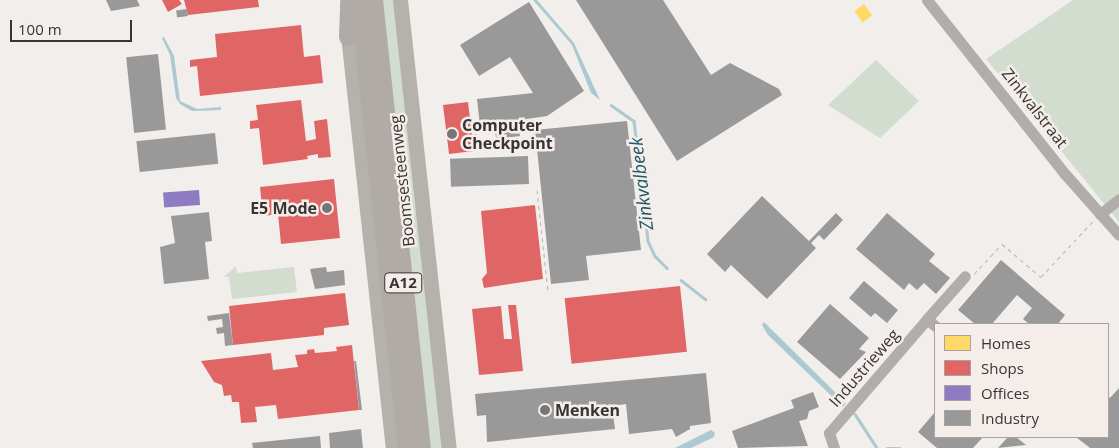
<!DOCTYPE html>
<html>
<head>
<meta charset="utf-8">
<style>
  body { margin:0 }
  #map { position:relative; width:1119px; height:448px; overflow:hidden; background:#f1eeec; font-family:"Open Sans",sans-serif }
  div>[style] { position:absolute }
  .green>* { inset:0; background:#d2ddd0 }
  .water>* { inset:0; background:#acc9d1 }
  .homes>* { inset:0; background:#ffd966; transform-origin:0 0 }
  .shops>* { inset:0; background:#e06666; transform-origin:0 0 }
  .offices>* { inset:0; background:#8e7cc3; transform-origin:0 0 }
  .industry>* { inset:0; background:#999; transform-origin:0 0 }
  .stream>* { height:2.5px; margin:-1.25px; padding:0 1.25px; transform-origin:1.25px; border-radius:1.25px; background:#acc9d1 }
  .path>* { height:1px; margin-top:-0.5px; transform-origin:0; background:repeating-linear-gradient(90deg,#b6b4b1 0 4px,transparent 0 8px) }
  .minor>* { height:11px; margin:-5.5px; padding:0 5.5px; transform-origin:5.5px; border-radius:5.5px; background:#b1adaa }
  .major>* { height:15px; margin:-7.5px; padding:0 7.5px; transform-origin:7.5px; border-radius:7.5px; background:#b5b2ac }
  .highway>* { height:18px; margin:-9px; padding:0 9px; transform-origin:9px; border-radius:9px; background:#b0aba6 }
  .dots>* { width:14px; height:14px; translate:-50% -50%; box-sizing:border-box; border:2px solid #f4ede9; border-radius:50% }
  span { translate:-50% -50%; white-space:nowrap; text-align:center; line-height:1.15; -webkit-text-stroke:5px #f4ede9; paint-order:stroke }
  .shield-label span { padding:1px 4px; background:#f4ede9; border:1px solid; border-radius:4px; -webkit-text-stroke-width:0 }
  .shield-label { font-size:15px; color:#373433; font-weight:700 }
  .street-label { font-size:16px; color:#373433 }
  .poi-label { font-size:16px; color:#373433; font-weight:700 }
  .left { translate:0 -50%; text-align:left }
  .right { translate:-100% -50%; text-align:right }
  .water-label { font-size:18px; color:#1d5866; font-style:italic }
  .legend { position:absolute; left:934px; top:323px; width:175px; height:115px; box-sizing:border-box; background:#f4ede9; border:1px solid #a8a3a0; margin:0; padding:6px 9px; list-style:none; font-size:15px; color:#373433 }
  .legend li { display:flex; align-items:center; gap:10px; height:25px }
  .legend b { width:25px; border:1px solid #a8a3a0 }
  .scale { position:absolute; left:10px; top:20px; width:122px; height:22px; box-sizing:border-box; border:2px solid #373433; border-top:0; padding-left:6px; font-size:15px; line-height:18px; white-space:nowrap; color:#373433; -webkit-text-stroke:4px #f4ede9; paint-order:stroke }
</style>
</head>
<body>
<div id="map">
  <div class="green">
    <div style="clip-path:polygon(381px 0,396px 0,445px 448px,427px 448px)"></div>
    <div style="clip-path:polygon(1073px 0,1119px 0,1119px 222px,986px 59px)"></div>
    <div style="clip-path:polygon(876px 60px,919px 101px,880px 138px,828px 105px)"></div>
    <div style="clip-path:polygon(236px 266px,237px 273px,294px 267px,297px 292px,232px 299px,229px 277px,224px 277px)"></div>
  </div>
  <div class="water">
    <div style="clip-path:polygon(533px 0,537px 0,574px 43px,600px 100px,591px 93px,572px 45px)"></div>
    <div style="clip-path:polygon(164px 37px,174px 56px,180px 101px,197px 109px,221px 107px,221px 110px,192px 111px,180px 104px,176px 98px,170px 55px,162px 38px)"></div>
    <div style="clip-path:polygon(764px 322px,846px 403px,843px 407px,768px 335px,762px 325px)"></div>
    <div style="clip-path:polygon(711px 430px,715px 433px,714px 437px,691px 448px,675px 448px)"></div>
  </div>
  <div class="homes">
    <div style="left:864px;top:4px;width:14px;height:12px;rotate:54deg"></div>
  </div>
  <div class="shops">
    <div style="clip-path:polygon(162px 0,179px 0,182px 4px,168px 12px)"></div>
    <div style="clip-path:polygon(184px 0,258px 0,259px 7px,188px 15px)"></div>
    <div style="clip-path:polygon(301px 25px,304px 57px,320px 55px,323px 83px,200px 96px,197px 66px,190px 67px,190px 60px,217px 57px,215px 34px)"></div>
    <div style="clip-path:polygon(301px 100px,306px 141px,316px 139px,314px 121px,327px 119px,331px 157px,318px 158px,318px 154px,307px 156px,308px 159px,263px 165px,259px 128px,250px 129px,250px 121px,258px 120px,256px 105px)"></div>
    <div style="clip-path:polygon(468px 102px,472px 135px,477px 134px,478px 142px,473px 142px,474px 151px,449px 154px,443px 105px)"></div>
    <div style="clip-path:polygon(334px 179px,340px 238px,281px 244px,278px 214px,263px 216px,260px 187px)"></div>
    <div style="clip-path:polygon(535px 205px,543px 279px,484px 288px,482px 279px,487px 273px,481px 211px)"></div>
    <div style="left:680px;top:286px;width:66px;height:116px;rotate:84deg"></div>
    <div style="clip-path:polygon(345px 293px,349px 325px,324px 328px,324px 335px,233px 345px,229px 306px)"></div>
    <div style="clip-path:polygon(508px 305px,516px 305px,523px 371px,479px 375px,472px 309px,501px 306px,504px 339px,512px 339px)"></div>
    <div style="clip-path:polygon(352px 345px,359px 410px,278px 419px,276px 405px,255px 407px,257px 422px,241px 423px,239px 402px,232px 402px,231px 395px,224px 396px,222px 385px,214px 382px,201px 361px,271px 353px,273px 370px,298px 367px,295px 355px,307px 354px,307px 350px,314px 349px,315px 353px,337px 351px,336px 347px)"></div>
  </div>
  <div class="offices">
    <div style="left:199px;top:190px;width:15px;height:36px;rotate:86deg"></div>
  </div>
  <div class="industry">
    <div style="clip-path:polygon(106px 0,137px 0,140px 6px,111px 11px)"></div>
    <div style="clip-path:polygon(576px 0,663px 0,711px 75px,730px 63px,779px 89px,782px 95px,677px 161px)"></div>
    <div style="clip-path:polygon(529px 2px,584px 91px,547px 116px,480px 126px,477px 99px,533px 93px,510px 57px,479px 76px,460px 45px)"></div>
    <div style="left:187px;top:9px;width:7px;height:11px;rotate:82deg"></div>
    <div style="left:158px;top:54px;width:76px;height:32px;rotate:84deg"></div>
    <div style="clip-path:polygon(627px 121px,641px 250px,586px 256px,589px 280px,551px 284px,535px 130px)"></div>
    <div style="left:519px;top:129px;width:7px;height:24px;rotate:82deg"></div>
    <div style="left:215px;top:133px;width:31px;height:79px;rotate:84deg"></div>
    <div style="left:528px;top:156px;width:28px;height:78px;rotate:88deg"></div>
    <div style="clip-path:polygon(762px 196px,809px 241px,836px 213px,843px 220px,824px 240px,819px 235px,811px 243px,816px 248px,767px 299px,731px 265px,725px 272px,707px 254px)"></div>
    <div style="clip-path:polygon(209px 212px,212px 241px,205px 242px,209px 279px,164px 284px,160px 247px,175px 243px,171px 216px)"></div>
    <div style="clip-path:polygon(887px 213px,935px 254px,929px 261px,950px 278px,936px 294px,924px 283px,917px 290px,909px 283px,904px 290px,856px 249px)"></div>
    <div style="clip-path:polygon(1001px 260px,1065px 315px,1058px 324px,1029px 324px,1023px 319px,1032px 308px,1017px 295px,992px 324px,975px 324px,958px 310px)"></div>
    <div style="clip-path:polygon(326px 267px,327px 272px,344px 270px,345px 285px,315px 289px,310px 269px)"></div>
    <div style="clip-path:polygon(864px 281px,898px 310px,887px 323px,875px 313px,871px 317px,849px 298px)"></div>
    <div style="clip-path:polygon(830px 304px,869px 338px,859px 349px,866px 352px,840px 379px,797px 342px)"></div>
    <div style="clip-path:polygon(229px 313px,233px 345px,225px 346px,224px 333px,217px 334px,216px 328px,223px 327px,222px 319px,208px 321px,207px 316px)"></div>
    <div style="clip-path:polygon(354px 361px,356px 361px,362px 410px,359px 410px)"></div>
    <div style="clip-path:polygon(706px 373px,711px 423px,690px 426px,690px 429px,676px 437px,672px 429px,629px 434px,626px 404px,612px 406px,615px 429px,487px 442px,486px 415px,477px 416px,475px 394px)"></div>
    <div style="clip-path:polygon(1119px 388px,1119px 448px,1090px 448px,1076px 437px,1108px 437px,1108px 396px,1110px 398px)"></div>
    <div style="clip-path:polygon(813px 392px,819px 407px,809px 411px,807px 419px,799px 421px,808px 446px,738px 448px,732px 431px,794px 408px,791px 400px)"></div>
    <div style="clip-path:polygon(935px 412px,935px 437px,983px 437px,973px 448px,937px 448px,918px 432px)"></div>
    <div style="clip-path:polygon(361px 429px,363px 448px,330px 448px,329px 433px)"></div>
    <div style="clip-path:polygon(320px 436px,321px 448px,253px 448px,252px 443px)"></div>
    <div style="clip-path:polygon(1008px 437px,1016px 437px,1026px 445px,998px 448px)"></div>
  </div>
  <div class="stream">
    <div style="left:611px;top:105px;width:28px;rotate:35deg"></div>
    <div style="left:634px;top:121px;width:121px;rotate:83.3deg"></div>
    <div style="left:648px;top:241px;width:17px;rotate:65deg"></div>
    <div style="left:655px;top:256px;width:17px;rotate:45deg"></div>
    <div style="left:681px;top:280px;width:31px;rotate:38deg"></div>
    <div style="left:855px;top:414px;width:40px;rotate:57.1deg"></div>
    <div style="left:887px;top:448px;width:13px"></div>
  </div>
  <div class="path">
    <div style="left:537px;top:190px;width:102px;rotate:83.8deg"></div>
    <div style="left:974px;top:274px;width:41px;rotate:-47deg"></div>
    <div style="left:1002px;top:244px;width:51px;rotate:40.2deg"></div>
    <div style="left:1041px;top:277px;width:76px;rotate:-47.1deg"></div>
  </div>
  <div class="minor">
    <div style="left:927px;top:0;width:222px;rotate:51.6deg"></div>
    <div style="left:1065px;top:174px;width:81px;rotate:48.5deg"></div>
    <div style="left:1100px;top:214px;width:24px;rotate:-38deg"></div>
    <div style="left:927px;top:319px;width:57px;rotate:-48.5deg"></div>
    <div style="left:834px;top:448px;width:16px;rotate:-108deg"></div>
    <div style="left:829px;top:433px;width:150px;rotate:-49.3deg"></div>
    <div style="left:927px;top:319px;width:11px;rotate:41deg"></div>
  </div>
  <div class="major">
    <div style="left:400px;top:0;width:451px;rotate:83.8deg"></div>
    <div style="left:347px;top:26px;width:424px;rotate:83.8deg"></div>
  </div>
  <div class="highway">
    <div style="left:359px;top:0;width:451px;rotate:83.9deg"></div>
    <div style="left:374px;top:0;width:451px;rotate:83.9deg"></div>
    <div style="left:348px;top:37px;width:37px;rotate:-88deg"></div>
  </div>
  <div class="dots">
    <div style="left:452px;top:134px;background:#787574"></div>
    <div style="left:327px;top:208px;background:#787574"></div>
    <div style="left:545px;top:410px;background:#787574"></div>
  </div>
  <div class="shield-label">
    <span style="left:403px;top:283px">A12</span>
  </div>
  <div class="street-label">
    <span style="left:1035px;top:108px;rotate:52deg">Zinkvalstraat</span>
    <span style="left:402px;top:181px;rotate:-96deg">Boomsesteenweg</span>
    <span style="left:864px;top:368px;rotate:-49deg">Industrieweg</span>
  </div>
  <div class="poi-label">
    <span class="left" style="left:462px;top:134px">Computer<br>Checkpoint</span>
    <span class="right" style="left:317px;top:208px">E5 Mode</span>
    <span class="left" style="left:555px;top:410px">Menken</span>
  </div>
  <div class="water-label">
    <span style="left:641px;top:184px;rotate:-97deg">Zinkvalbeek</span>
  </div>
  <ul class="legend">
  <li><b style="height:14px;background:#ffd966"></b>Homes</li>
  <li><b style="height:14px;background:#e06666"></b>Shops</li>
  <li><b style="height:14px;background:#8e7cc3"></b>Offices</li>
  <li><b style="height:14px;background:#999"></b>Industry</li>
  </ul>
  <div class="scale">100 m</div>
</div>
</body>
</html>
